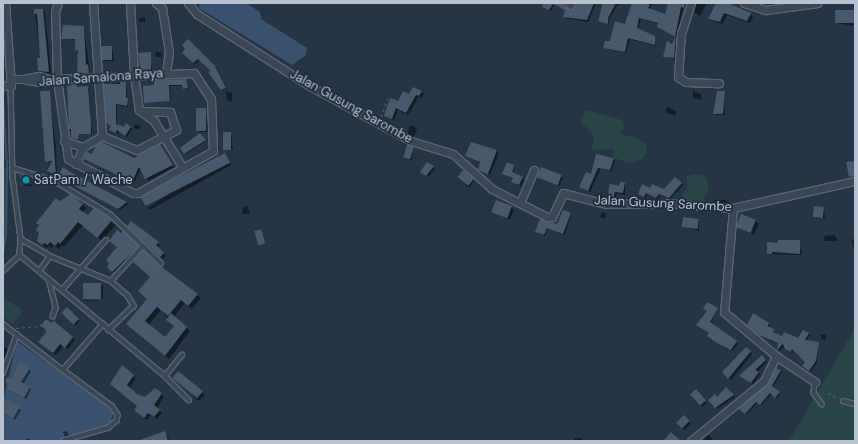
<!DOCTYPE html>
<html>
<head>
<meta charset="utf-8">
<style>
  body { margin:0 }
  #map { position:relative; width:858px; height:444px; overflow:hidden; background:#263546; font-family:"DM Sans",sans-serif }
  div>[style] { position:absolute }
  .green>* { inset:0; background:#284547 }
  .water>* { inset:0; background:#38516e }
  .shadow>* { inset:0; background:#0007; transform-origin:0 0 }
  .stream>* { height:2px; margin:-1px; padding:0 1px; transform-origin:1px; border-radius:1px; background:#38516e }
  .building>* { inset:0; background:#49596d; transform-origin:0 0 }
  .path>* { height:1px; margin-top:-0.5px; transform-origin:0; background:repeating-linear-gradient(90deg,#466263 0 3px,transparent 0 6px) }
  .roads { filter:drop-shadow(1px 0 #596573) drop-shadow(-1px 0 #596573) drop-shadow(0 1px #596573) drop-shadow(0 -1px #596573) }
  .service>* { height:3.5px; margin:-1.75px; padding:0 1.75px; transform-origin:1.75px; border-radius:1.75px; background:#3b4756 }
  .minor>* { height:7px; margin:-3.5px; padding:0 3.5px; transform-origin:3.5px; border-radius:3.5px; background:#3b4756 }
  .dots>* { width:11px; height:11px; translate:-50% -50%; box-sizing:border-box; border:2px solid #1f2c3b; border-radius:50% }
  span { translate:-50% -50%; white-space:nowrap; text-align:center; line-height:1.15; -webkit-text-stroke:3.5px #1f2c3b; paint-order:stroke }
  .street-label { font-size:13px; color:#b8c2cf }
  .poi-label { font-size:13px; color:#b8c2cf }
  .left { translate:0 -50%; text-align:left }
  .frame { position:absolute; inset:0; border:4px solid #b8c2cf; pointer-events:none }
</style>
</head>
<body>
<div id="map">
  <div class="green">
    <div style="clip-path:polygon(586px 110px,622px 120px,624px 127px,620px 134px,637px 138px,646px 144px,646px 153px,642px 159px,630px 163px,614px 158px,612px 153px,615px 150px,612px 149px,592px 150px,594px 136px,580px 121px)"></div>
    <div style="clip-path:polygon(7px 168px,6px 234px,3px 252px,3px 169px)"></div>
    <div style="clip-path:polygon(694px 174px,705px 176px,708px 181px,708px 191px,702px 202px,685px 202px,683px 201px,683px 194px,687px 188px,687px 176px)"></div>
    <div style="clip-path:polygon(3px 297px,23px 311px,13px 324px,3px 317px)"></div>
    <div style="clip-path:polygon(855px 328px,855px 441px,789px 441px)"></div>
  </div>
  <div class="water">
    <div style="clip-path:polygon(200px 3px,246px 3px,260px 12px,261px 19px,307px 48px,306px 55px,292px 65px,199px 8px)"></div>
    <div style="clip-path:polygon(17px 341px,108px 407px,113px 413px,110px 425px,55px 441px,3px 441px,3px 401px)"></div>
  </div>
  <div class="shadow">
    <div style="clip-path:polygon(545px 3px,569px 3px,567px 9px,574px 10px,575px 3px,596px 3px,588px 22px,566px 18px,566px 10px,554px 5px,551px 11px,543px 7px)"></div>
    <div style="clip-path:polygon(604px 3px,619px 3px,609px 19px,609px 24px,599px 21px)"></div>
    <div style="clip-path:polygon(632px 3px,652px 3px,650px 10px,665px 15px,668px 4px,666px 3px,688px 3px,686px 9px,683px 8px,677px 38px,676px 59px,664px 57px,676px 37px,660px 29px,659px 24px,641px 19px,638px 30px,654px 37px,656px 46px,630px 39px,626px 53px,604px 48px,626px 25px)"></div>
    <div style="clip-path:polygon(696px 3px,707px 3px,700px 16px,694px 12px)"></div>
    <div style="clip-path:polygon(717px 3px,729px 3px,730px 6px,750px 14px,753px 17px,750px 23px,727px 15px,722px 24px,712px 21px,709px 19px)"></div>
    <div style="clip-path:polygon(43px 10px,45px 12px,51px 74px,39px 71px,41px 59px,35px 14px)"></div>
    <div style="clip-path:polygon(854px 11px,855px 26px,836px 23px)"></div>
    <div style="clip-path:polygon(145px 17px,145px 22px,139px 22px,139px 18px)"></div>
    <div style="clip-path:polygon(84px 27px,90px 74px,80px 74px,79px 52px,76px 50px,76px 40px,62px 39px)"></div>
    <div style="clip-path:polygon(112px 47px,114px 61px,105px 61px,103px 60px)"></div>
    <div style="clip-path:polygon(187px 49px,215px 68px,227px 89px,222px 90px,213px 71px,200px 59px,195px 64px,184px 53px)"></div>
    <div style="clip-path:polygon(155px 52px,161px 52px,162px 57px,156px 57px)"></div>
    <div style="clip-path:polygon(150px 53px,152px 71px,144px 71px,142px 70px)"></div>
    <div style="clip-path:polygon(186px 80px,188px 89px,185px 90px,183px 86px,170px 86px,171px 101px,145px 102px,144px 87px)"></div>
    <div style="clip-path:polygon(126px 82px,128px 107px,117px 105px,117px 125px,124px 128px,126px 125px,132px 129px,127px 137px,119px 131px,118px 134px,110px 130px,112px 125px,105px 85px)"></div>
    <div style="clip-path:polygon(68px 86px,89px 88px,92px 134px,79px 134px,79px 140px,73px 139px,70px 129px)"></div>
    <div style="clip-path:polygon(226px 91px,232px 93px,232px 102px,227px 100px)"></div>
    <div style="clip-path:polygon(693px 91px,701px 94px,701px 100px,693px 98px)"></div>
    <div style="clip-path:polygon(49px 92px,56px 147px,57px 176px,48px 171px,52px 163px,46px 161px)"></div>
    <div style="clip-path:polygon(421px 92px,424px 94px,422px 98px,419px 96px,408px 115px,398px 110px,394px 120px,385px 116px,399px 102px)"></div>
    <div style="clip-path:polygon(724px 92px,725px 115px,715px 115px,714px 106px)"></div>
    <div style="clip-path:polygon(667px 107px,676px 111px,675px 116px,665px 112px)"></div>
    <div style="clip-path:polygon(206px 109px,207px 132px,199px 132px,198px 131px)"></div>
    <div style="left:135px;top:124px;width:6px;height:4px;rotate:18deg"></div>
    <div style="clip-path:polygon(410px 125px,417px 128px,414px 137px,408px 133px)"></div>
    <div style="clip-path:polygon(231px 133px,233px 150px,225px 150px)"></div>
    <div style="clip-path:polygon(200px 135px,206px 141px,186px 154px,181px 149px)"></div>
    <div style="clip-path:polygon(162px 147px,174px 167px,148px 181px,141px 168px,134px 183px,85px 159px,134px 159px)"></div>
    <div style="clip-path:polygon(413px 148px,412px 160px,406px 159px,404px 157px)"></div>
    <div style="clip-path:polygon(496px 150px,499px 153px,490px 175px,479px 169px,481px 163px,467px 156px)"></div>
    <div style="clip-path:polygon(597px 155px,615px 160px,612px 171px,601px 168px,590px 192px,582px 188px,592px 175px)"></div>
    <div style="clip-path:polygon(226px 156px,231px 165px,150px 210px,148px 208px)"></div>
    <div style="clip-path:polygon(433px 167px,435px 169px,428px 177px,423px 173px)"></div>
    <div style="clip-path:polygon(515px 167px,513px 174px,524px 179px,521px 187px,513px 182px,514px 179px,503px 174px,511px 177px)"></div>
    <div style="clip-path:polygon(64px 168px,127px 202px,128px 204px,120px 210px,60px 178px)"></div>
    <div style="left:541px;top:168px;width:24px;height:9px;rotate:24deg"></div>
    <div style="clip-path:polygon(463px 171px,474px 181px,469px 188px,458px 177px)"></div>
    <div style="clip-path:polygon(30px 178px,32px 186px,24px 186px,22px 184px)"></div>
    <div style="clip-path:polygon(675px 178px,683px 185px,670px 199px,660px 195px,658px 199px,647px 194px,646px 198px,639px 194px,651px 189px,665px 191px)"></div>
    <div style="clip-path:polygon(625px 183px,625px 195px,617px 193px,615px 200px,608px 198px,611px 185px,620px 187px)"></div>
    <div style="clip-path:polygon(600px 195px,604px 196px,604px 198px,600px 197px)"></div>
    <div style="clip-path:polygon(714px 200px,726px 200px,727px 203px,715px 202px)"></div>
    <div style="clip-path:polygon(60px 202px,82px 204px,86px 208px,83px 212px,88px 216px,94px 209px,115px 225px,102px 241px,83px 225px,64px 247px,62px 245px,59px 249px,54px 245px,52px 248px,49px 246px,46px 248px,39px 241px,40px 226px,37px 223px)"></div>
    <div style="clip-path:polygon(243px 207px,248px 206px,250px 214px,242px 214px)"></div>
    <div style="clip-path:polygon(511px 207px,514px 210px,510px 220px,493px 212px)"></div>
    <div style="clip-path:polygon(824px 208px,825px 218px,816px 218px,815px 216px)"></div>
    <div style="clip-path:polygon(602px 212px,606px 214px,605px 219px,600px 217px)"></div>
    <div style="clip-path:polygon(571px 214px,565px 235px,548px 228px,545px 236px,538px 233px,541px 220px,558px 225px)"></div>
    <div style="clip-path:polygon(699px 220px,699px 231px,682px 226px)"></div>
    <div style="clip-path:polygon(756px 221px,759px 224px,754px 235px,737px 227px)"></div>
    <div style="clip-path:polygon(131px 222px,160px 245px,158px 248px,166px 256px,163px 259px,128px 226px)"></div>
    <div style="clip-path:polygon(123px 232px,142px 251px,117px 275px,108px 267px)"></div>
    <div style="clip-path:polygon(835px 235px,838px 241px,825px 241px,824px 236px)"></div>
    <div style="clip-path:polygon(852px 239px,855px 239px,855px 248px,853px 247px)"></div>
    <div style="clip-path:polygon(799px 241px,802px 255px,768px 254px,779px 244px)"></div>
    <div style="clip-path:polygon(evenodd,158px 266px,201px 298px,192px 309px,185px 303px,174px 317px,190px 331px,169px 359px,130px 327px,148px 299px,158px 266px,161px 310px,175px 327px,165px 338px,148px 325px,161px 310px)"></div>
    <div style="clip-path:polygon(100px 284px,103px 287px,103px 299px,85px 298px,85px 300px,103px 302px,86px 301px,83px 298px)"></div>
    <div style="left:67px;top:308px;width:18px;height:7px;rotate:45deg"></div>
    <div style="clip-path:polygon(717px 308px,711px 324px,738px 344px,732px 351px,719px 344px,710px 333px,708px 312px,704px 309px)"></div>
    <div style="clip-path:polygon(753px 315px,769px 324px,774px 334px,782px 338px,798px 340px,808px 334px,810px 335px,806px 341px,818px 343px,817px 363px,811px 372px,805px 368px,806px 362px,794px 350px,792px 353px,785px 346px,779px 351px,779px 344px,761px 336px,748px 324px)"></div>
    <div style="clip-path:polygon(54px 322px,75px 340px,68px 349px,63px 346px,56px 355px,42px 344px)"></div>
    <div style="clip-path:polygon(821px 334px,826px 335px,826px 340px,821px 339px)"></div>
    <div style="clip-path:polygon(3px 346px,10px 352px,3px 362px)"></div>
    <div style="clip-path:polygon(746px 348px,752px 354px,731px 380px,723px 372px)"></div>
    <div style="clip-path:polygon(762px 357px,767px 362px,757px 372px,760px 374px,753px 384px,742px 377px)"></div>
    <div style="clip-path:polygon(19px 362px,31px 371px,23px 384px,31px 389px,26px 399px,10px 391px,10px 385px,6px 382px,13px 381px)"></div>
    <div style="clip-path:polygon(122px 367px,136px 379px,129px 388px,136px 395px,146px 398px,161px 394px,164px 397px,157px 408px,162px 413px,157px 419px,151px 415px,147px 420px,138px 413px,138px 406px,114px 386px)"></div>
    <div style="clip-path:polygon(776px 369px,782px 372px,773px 387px,780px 394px,777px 398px,771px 394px,762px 405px,758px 402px,747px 414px,740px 409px,768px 385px)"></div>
    <div style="clip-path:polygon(175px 379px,202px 392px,205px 395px,199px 401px)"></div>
    <div style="clip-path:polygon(726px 389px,735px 397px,717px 409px,717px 398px)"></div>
    <div style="clip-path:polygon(698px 392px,707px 403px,702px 407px,691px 394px)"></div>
    <div style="clip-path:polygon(7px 401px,21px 410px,15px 420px,3px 413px)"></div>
    <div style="clip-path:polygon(684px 417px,691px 424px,684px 430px,678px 423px)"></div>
    <div style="clip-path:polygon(67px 431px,69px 436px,65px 437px,63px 432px)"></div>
    <div style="clip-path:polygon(165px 433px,170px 441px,140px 441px)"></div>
    <div style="clip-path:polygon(709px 435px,710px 437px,714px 441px,706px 441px,704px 439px)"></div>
    <div style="clip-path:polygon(27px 438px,32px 441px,25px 441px)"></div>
    <div style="left:574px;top:438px;width:8px;height:3px"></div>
  </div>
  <div class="stream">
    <div style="left:3px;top:100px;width:68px;rotate:86.6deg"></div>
    <div style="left:7px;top:168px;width:66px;rotate:90.9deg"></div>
    <div style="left:6px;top:234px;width:18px;rotate:99deg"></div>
  </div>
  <div class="building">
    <div style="clip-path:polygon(543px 3px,565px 3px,566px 7px,570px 10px,576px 3px,594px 3px,587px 20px,563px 17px,565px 10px,553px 4px,549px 10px,542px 7px)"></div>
    <div style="clip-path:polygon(603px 3px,616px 3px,608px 18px,608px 24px,598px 21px)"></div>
    <div style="clip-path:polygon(632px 3px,645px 3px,650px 5px,648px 8px,665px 14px,668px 3px,686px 3px,684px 8px,681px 7px,675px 37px,657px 27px,658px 23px,639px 18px,637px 28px,655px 36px,655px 45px,628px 38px,625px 52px,603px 48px,605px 41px,610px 41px,615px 21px,625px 24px)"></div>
    <div style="clip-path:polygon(716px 3px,728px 3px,751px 13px,747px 21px,724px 13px,720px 22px,708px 19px)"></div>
    <div style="clip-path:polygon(34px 9px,43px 9px,49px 72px,38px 71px,37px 58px,40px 58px,37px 14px,34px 14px)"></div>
    <div style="left:835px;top:10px;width:20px;height:13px"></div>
    <div style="clip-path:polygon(63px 25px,84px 26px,86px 65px,88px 64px,89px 73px,77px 73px,78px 50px,75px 51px,75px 39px,61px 39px)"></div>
    <div style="clip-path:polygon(676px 36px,674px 58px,663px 57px,667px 41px,672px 44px)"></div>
    <div style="clip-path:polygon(188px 39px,214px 65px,226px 88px,221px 90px,208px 72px,211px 71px,198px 59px,193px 63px,182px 53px,185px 49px,182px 45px)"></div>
    <div style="left:101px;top:46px;width:11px;height:14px"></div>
    <div style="clip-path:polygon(151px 52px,151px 70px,141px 70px,138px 53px)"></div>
    <div style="clip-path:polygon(186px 79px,188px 88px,183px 89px,182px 85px,169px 85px,170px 101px,144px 103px,143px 86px,154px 85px,154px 80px)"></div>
    <div style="clip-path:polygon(120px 81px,126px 81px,126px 98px,128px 98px,127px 106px,116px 104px,116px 124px,124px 127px,126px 123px,131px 127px,125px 136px,117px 130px,116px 133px,109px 130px,111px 126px,106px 122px,103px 84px,120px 84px)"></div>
    <div style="clip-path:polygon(77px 84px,77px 87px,88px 86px,91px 123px,91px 134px,79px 134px,78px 140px,71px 138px,71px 129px,69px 129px,67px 85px)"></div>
    <div style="clip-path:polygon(413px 87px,422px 91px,419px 96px,416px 95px,406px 113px,396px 108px,392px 119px,384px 116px,390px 98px,398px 101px,403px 91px,409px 94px)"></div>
    <div style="clip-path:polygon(40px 91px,50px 91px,56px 175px,47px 171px,52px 161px,45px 162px)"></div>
    <div style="clip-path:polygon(717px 91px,725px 91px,723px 114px,713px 114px)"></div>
    <div style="left:196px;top:108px;width:10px;height:23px"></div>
    <div style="left:223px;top:132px;width:8px;height:18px"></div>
    <div style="clip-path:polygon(200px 133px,206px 140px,184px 154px,180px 148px)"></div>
    <div style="clip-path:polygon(102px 142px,134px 158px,160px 144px,173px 165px,145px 179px,139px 167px,132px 182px,84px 159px,87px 152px,92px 154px,96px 145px)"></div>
    <div style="clip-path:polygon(471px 142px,497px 150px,488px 174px,478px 170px,480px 162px,465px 156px)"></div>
    <div style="left:407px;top:145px;width:7px;height:13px;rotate:16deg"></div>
    <div style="left:225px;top:153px;width:11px;height:95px;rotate:63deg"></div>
    <div style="clip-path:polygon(596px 154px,614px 158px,610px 170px,598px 168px,588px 191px,579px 187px,586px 172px,591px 174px)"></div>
    <div style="clip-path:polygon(855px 161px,855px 176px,849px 177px,846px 162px)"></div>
    <div style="clip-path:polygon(427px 162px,434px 166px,426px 176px,420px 172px)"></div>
    <div style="clip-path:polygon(507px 162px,514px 165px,512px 172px,523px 177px,519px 185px,511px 182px,513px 178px,502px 174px)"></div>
    <div style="clip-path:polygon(63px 167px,69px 171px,127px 202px,118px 209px,65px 181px,58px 176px)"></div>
    <div style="left:541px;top:167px;width:22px;height:11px;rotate:21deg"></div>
    <div style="left:463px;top:170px;width:14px;height:9px;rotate:39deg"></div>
    <div style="clip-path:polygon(20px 175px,30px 177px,31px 184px,21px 185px)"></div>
    <div style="clip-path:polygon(675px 177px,682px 183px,669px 198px,659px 194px,656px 198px,646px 193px,644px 197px,638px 194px,642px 184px,650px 188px,652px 184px,664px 189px)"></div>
    <div style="clip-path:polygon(620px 182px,625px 182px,623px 193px,615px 192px,613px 199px,607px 198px,610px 184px,619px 186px)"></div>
    <div style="clip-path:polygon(71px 194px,83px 204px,79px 209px,88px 215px,94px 208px,112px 220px,97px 238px,78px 222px,60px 244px,58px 242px,55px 246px,50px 242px,48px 245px,44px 243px,42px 245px,37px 241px,39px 233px,36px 230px,39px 225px,36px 223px,56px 198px,60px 201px)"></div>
    <div style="left:496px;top:200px;width:17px;height:13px;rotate:21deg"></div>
    <div style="left:814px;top:206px;width:10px;height:11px;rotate:6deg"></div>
    <div style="clip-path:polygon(563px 210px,571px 213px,563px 234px,547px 228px,544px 235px,535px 232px,540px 219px,557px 224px)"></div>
    <div style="left:741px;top:214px;width:16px;height:14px;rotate:22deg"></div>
    <div style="left:683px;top:217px;width:16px;height:10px;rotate:7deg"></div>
    <div style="clip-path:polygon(131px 221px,159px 242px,156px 245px,164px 253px,160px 257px,127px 226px)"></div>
    <div style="left:261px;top:229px;width:15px;height:7px;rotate:74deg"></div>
    <div style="clip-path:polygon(117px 230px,121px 233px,123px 231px,139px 246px,112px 272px,107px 267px,109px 263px,106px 260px,117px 247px,109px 241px)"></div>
    <div style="clip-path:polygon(778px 240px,800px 240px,800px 254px,772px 252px,772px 254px,767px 254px,767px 242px,778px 243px)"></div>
    <div style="clip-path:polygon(143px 250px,159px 265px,198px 294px,188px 306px,181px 300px,168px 316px,157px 307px,145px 321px,165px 337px,174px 326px,166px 320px,171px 313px,187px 327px,165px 356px,126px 324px,147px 299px,138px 291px,150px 277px,133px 262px)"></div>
    <div style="left:83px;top:283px;width:18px;height:16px"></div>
    <div style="clip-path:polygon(707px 302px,718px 308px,710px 322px,737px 341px,731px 350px,717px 343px,707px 336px,709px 333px,696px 325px,707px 311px,703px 309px)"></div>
    <div style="left:67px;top:307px;width:17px;height:8px;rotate:45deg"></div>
    <div style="clip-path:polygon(753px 313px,769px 323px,768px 326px,774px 329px,773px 332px,782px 336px,784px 332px,798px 338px,803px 330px,809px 333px,805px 340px,819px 342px,816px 361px,809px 371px,802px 366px,805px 362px,792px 349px,791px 352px,785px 349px,783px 344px,777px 350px,778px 343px,759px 335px,747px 325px)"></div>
    <div style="clip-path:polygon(46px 319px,51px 323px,54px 321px,73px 337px,65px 348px,60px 344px,53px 353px,38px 342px,45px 334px,46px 330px,41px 326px)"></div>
    <div style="clip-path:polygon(746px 347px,751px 351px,728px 379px,722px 372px)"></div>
    <div style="clip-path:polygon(762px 355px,766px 360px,755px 370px,759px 372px,751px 383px,739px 376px)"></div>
    <div style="clip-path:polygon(19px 361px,30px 368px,21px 382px,30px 387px,24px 398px,7px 389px,9px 385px,5px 382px,7px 377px,12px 380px)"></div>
    <div style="clip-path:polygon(122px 365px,134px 375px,127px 385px,137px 394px,145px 397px,155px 388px,162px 393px,154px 405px,160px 410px,154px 417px,148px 413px,144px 418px,134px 410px,137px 406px,110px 384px)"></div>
    <div style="clip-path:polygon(776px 368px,781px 370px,772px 386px,780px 392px,775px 398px,770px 393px,760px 405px,756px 402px,745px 414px,738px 408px,767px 385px)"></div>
    <div style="left:178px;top:371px;width:32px;height:9px;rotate:39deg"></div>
    <div style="clip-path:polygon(726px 387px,734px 395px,715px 408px,708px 400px,715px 394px,717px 397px)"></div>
    <div style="left:696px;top:389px;width:15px;height:8px;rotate:48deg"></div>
    <div style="clip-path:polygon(7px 400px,20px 407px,13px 419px,3px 413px)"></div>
    <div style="left:684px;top:415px;width:8px;height:11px;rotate:45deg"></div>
    <div style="clip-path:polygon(165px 431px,168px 441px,140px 441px,140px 440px)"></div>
    <div style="clip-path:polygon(671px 432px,673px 434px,681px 441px,663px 441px)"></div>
  </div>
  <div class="path">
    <div style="left:381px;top:117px;width:20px;rotate:-70deg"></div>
    <div style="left:16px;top:328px;width:24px;rotate:-5deg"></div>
    <div style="left:40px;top:326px;width:4px;rotate:-56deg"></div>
    <div style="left:828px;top:393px;width:10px;rotate:29deg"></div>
  </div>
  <div class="roads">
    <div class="service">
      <div style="left:11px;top:85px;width:92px;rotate:88.8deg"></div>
      <div style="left:13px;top:177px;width:63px;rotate:82.6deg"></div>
      <div style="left:21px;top:239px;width:16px;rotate:94deg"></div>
      <div style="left:20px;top:255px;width:189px;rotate:39.8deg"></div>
      <div style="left:165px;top:376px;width:27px;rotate:-51deg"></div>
      <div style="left:13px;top:168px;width:44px;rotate:17.2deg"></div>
      <div style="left:55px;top:181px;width:64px;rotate:31deg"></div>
      <div style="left:110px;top:214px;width:71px;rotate:43.9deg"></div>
      <div style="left:21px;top:239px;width:34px;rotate:30deg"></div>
      <div style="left:50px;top:256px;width:66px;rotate:22.3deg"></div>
      <div style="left:111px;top:281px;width:23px;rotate:41deg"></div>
      <div style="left:128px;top:296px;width:12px;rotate:59deg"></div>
      <div style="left:134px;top:306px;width:35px;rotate:136deg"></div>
      <div style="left:40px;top:270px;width:17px;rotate:-54deg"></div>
      <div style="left:3px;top:271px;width:23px;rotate:-43deg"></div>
      <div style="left:49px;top:279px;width:30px;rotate:76deg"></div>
      <div style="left:56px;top:308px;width:9px;rotate:108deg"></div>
      <div style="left:111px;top:281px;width:46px;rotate:-47.6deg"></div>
      <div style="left:63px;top:289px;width:65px;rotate:-48.7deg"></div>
      <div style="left:3px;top:324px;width:76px;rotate:37.5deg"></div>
      <div style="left:63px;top:370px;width:61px;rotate:-49deg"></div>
      <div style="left:63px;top:370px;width:61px;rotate:36.3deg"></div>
      <div style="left:112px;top:406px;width:11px;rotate:56deg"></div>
      <div style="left:118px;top:415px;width:6px;rotate:99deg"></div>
      <div style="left:117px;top:421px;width:11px;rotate:139deg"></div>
      <div style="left:109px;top:428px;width:47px;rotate:163.9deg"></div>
      <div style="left:3px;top:373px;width:41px;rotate:-70.3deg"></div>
      <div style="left:165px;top:376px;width:34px;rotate:45deg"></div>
      <div style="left:815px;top:382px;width:11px;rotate:95deg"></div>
      <div style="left:814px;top:393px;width:14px;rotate:54deg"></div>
      <div style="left:843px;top:401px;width:12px;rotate:14deg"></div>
    </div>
    <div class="minor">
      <div style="left:93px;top:3px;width:133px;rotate:86.1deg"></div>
      <div style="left:130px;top:3px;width:72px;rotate:86.8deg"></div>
      <div style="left:134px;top:75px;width:35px;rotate:82deg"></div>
      <div style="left:139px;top:110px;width:19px;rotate:36deg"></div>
      <div style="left:154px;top:121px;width:55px;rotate:58.3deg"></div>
      <div style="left:156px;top:3px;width:8px;rotate:40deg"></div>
      <div style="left:162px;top:8px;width:45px;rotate:81deg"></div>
      <div style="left:169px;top:52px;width:21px;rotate:98deg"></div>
      <div style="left:188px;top:3px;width:14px;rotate:51deg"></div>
      <div style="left:197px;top:14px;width:132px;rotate:32.6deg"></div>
      <div style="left:308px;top:85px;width:117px;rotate:28.5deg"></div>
      <div style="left:411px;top:141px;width:44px;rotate:17.2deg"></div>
      <div style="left:453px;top:154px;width:52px;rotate:41.9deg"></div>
      <div style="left:492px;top:189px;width:62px;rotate:27deg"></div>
      <div style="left:547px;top:217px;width:5px"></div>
      <div style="left:552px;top:217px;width:26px;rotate:-65deg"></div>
      <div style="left:563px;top:193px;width:44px;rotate:14.3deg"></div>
      <div style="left:606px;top:204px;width:58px;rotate:-1deg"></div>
      <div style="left:664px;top:203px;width:69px;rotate:4.1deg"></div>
      <div style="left:733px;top:208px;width:125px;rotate:-12.5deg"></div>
      <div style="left:691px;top:3px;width:32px;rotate:108deg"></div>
      <div style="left:681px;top:33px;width:44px;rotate:93.9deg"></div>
      <div style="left:678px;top:77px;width:9px;rotate:32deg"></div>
      <div style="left:686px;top:82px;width:33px;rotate:2deg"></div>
      <div style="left:744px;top:3px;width:23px;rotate:18deg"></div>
      <div style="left:766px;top:10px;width:52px;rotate:-7.7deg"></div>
      <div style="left:570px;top:5px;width:2px;rotate:-63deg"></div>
      <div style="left:10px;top:79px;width:13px"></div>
      <div style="left:23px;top:79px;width:16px;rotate:11deg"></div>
      <div style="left:39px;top:82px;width:18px;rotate:-9deg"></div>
      <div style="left:57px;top:79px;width:137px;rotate:-2.5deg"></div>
      <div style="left:194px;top:73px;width:31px;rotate:57deg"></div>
      <div style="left:211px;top:99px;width:52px;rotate:87.8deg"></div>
      <div style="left:213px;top:151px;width:86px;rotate:150.8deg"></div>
      <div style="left:138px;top:193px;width:5px;rotate:180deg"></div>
      <div style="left:133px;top:193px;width:73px;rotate:-152.4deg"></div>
      <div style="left:68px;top:159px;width:81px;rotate:-97.8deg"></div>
      <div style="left:57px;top:79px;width:67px;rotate:-91.7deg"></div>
      <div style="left:55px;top:12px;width:9px;rotate:-72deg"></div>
      <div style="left:23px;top:79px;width:15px;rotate:-11deg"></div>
      <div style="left:38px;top:76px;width:11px;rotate:15deg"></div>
      <div style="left:3px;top:86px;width:8px;rotate:-7deg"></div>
      <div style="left:11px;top:85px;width:82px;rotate:-94.2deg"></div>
      <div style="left:102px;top:136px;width:38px;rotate:22deg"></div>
      <div style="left:137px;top:150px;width:44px;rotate:-27.1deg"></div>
      <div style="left:176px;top:130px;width:19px;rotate:-108deg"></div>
      <div style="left:170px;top:112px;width:30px;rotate:-178deg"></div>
      <div style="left:64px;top:141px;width:20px;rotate:18deg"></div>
      <div style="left:83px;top:147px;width:22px;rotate:-30deg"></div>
      <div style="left:76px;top:164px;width:18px;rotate:-68deg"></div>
      <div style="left:520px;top:203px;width:36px;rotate:-67deg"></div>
      <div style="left:733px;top:208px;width:104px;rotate:94.9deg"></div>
      <div style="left:724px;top:312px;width:68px;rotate:40.2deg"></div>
      <div style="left:776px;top:356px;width:47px;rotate:33.7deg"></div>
      <div style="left:691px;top:441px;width:94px;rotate:-39.4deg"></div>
      <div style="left:764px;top:381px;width:28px;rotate:-64deg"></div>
    </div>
  </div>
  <div class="dots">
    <div style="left:26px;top:180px;background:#0f9aa8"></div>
  </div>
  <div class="street-label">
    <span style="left:101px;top:78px;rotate:-4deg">Jalan Samalona Raya</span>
    <span style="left:351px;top:107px;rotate:29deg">Jalan Gusung Sarombe</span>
    <span style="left:663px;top:204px;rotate:3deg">Jalan Gusung Sarombe</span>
  </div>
  <div class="poi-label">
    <span class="left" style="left:34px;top:180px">SatPam / Wache</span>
  </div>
  <div class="frame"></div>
</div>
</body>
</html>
